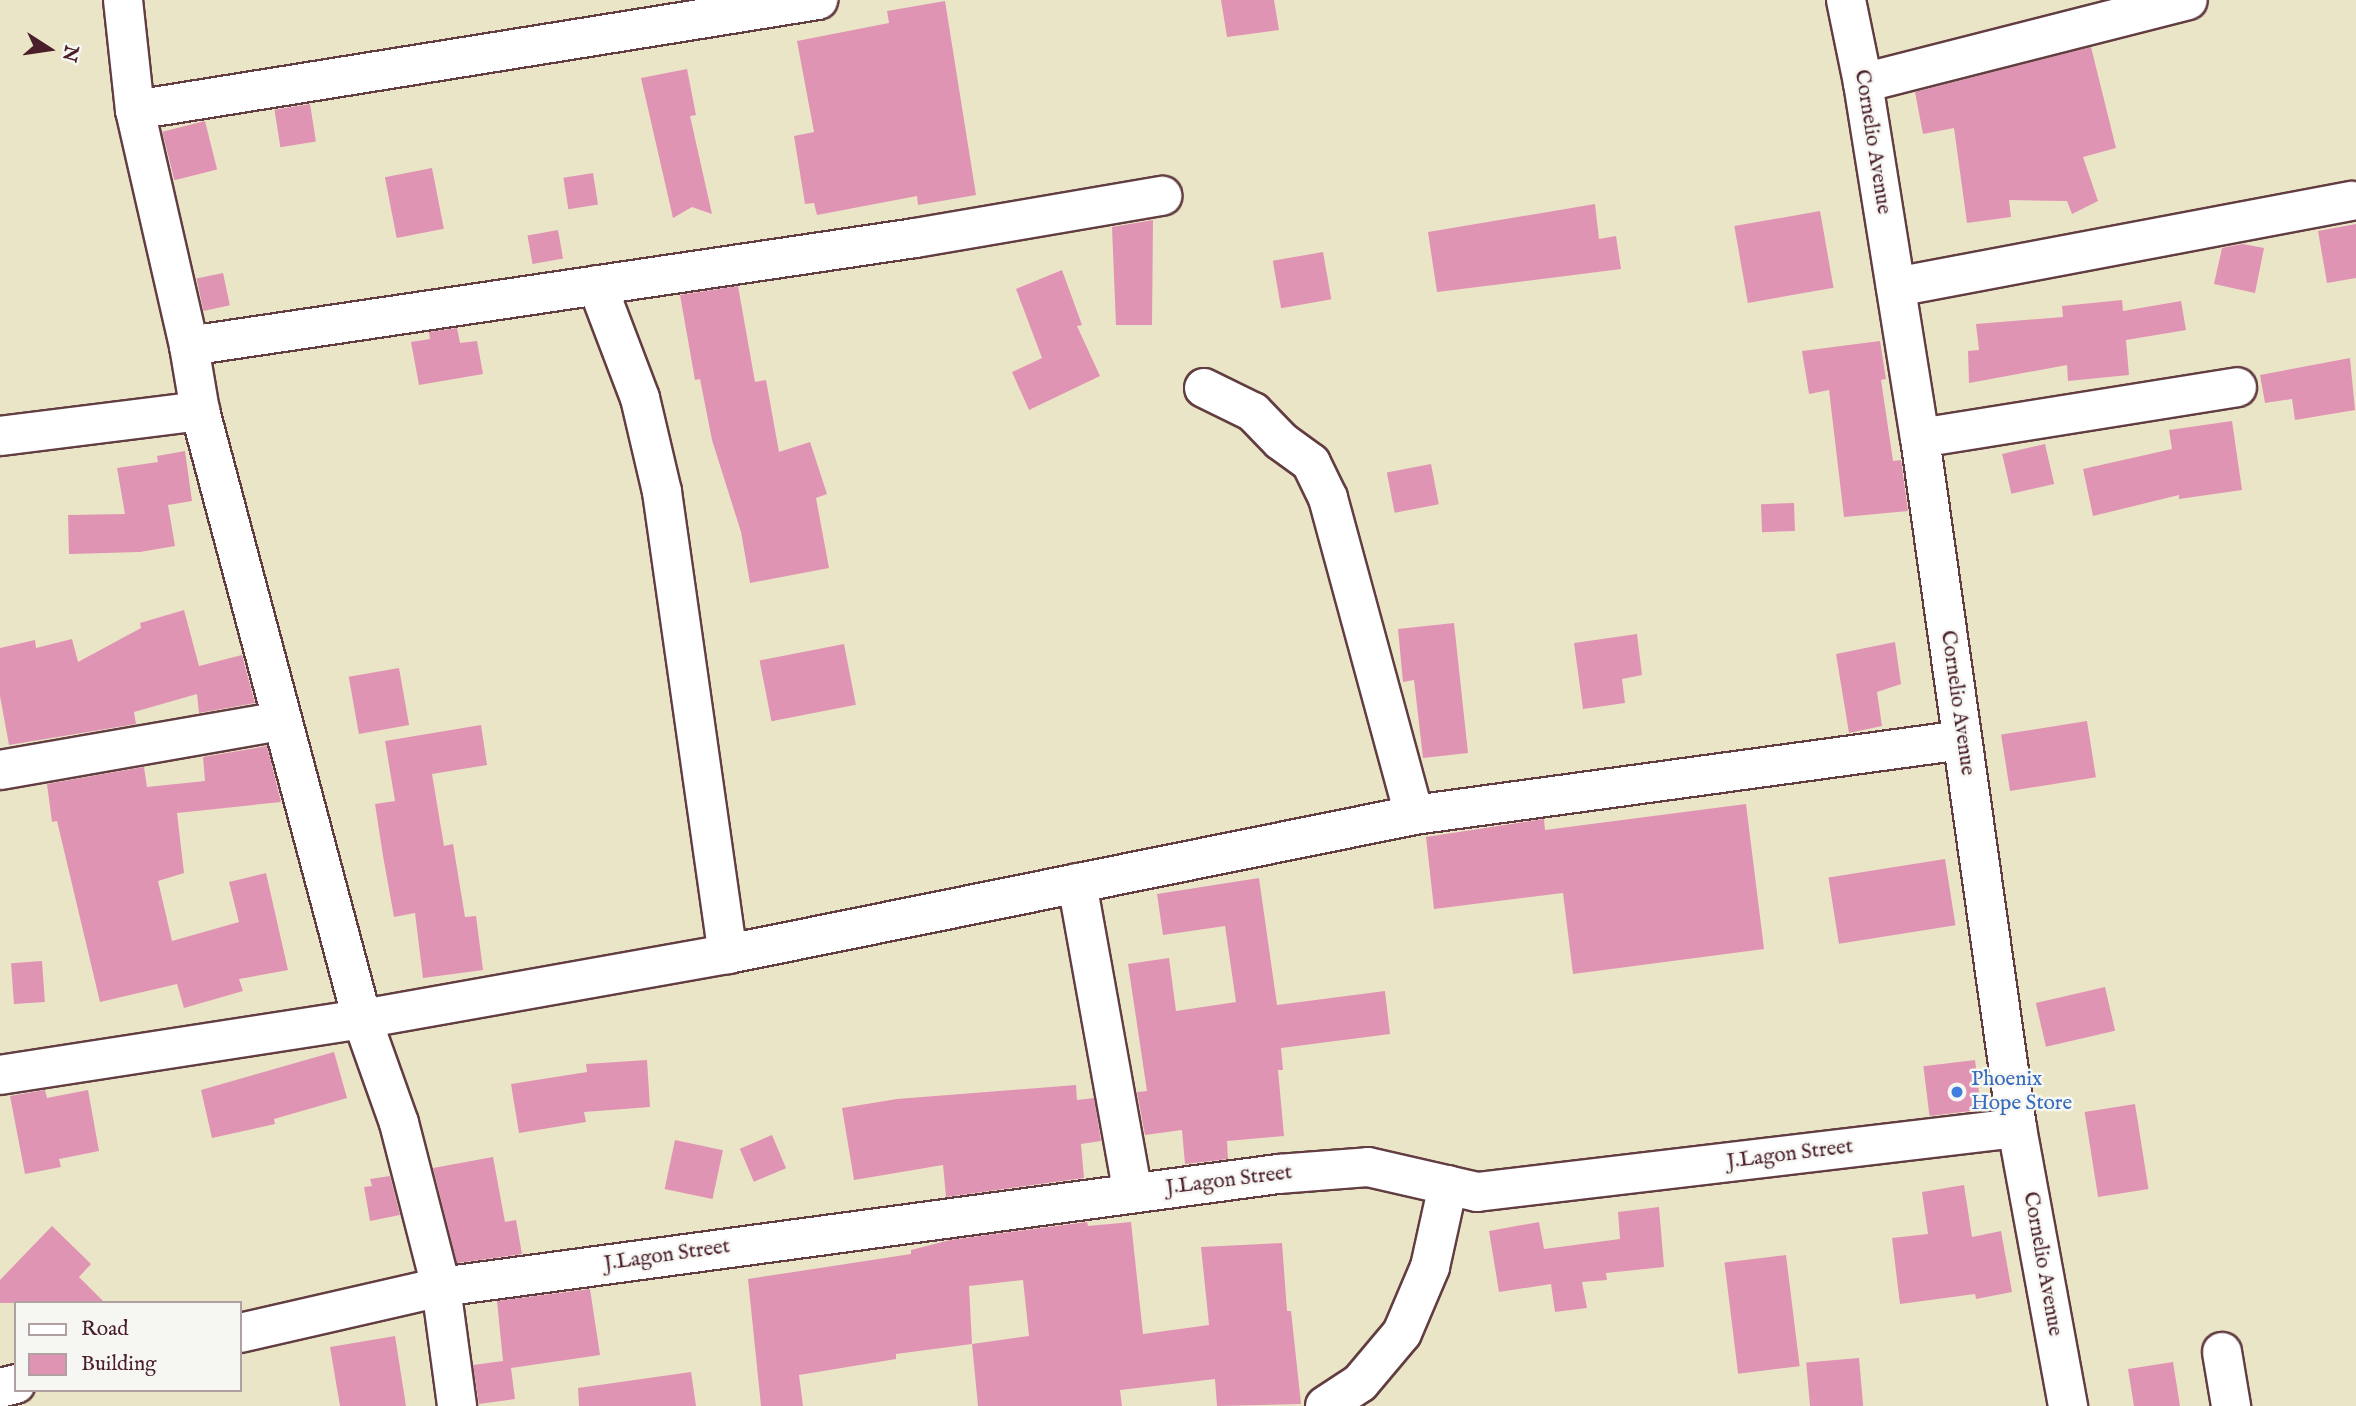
<!DOCTYPE html>
<html>
<head>
<meta charset="utf-8">
<style>
  body { margin:0 }
  #map { position:relative; width:2356px; height:1406px; overflow:hidden; background:#ebe5c7; font-family:"IM FELL English",serif }
  div>[style] { position:absolute }
  .building>* { inset:0; background:#e094b3; transform-origin:0 0 }
  .roads { filter:drop-shadow(2px 0 #623d42) drop-shadow(-2px 0 #623d42) drop-shadow(0 2px #623d42) drop-shadow(0 -2px #623d42) }
  .minor>* { height:38px; margin:-19px; padding:0 19px; transform-origin:19px; border-radius:19px; background:#fff }
  .dots>* { width:19px; height:19px; translate:-50% -50%; box-sizing:border-box; border:4px solid #f6f6f2; border-radius:50% }
  span { translate:-50% -50%; white-space:nowrap; text-align:center; line-height:1.15; -webkit-text-stroke:5px #f6f6f2; paint-order:stroke }
  .street-label { font-size:21px; color:#4a1f2b }
  .shop-label { font-size:21px; color:#366cbe }
  .left { translate:0 -50%; text-align:left }
  .legend { position:absolute; left:14px; top:1301px; width:228px; height:91px; box-sizing:border-box; background:#f6f6f2; border:2px solid #b1a0a2; margin:0; padding:9px 12px; list-style:none; font-size:21px; color:#4a1f2b }
  .legend li { display:flex; align-items:center; gap:14px; height:35px }
  .legend b { width:35px; border:2px solid #b1a0a2 }
  .north { position:absolute; left:14px; top:14px; width:70px; height:70px; -webkit-text-stroke:5px #f6f6f2; paint-order:stroke; rotate:102deg; font-size:19px; font-weight:700; line-height:28px; text-align:center; color:#4a1f2b }
  .north::after { content:''; display:block; margin:auto; width:24px; height:32px; background:#4a1f2b; clip-path:polygon(50% 0,100% 100%,50% 72%,0 100%) }
</style>
</head>
<body>
<div id="map">
  <div class="building">
    <div style="clip-path:polygon(1221px 0,1274px 0,1279px 30px,1227px 37px)"></div>
    <div style="clip-path:polygon(945px 1px,976px 195px,918px 205px,917px 196px,817px 215px,814px 203px,805px 204px,794px 136px,814px 132px,797px 41px,889px 23px,887px 11px)"></div>
    <div style="clip-path:polygon(2091px 47px,2116px 148px,2083px 157px,2098px 201px,2072px 214px,2067px 201px,2009px 200px,2011px 217px,1967px 223px,1954px 128px,1923px 134px,1915px 92px)"></div>
    <div style="clip-path:polygon(687px 69px,696px 115px,690px 116px,712px 214px,692px 207px,673px 218px,641px 78px)"></div>
    <div style="left:310px;top:104px;width:38px;height:36px;rotate:81deg"></div>
    <div style="left:205px;top:121px;width:50px;height:44px;rotate:76deg"></div>
    <div style="left:432px;top:168px;width:62px;height:48px;rotate:79deg"></div>
    <div style="left:593px;top:173px;width:32px;height:30px;rotate:81deg"></div>
    <div style="clip-path:polygon(1595px 204px,1599px 239px,1616px 236px,1621px 269px,1437px 292px,1428px 232px)"></div>
    <div style="left:1820px;top:211px;width:78px;height:87px;rotate:80deg"></div>
    <div style="clip-path:polygon(1153px 220px,1152px 325px,1116px 325px,1112px 227px)"></div>
    <div style="clip-path:polygon(2356px 224px,2356px 278px,2327px 283px,2318px 231px)"></div>
    <div style="left:558px;top:230px;width:29px;height:31px;rotate:80deg"></div>
    <div style="clip-path:polygon(2243px 244px,2264px 248px,2255px 293px,2214px 284px,2222px 248px)"></div>
    <div style="left:1323px;top:252px;width:48px;height:51px;rotate:80deg"></div>
    <div style="clip-path:polygon(1062px 270px,1082px 325px,1077px 326px,1100px 376px,1029px 410px,1012px 372px,1042px 358px,1016px 289px)"></div>
    <div style="left:223px;top:273px;width:33px;height:27px;rotate:78deg"></div>
    <div style="clip-path:polygon(738px 286px,755px 382px,766px 380px,779px 452px,810px 442px,827px 494px,816px 498px,829px 568px,750px 583px,741px 532px,712px 440px,700px 379px,695px 380px,680px 295px)"></div>
    <div style="clip-path:polygon(2122px 300px,2123px 311px,2181px 301px,2186px 330px,2126px 340px,2129px 375px,2068px 381px,2067px 365px,1969px 383px,1968px 351px,1979px 350px,1976px 324px,2063px 317px,2062px 306px)"></div>
    <div style="clip-path:polygon(457px 328px,460px 343px,477px 341px,483px 374px,419px 385px,411px 342px,430px 339px,429px 332px)"></div>
    <div style="clip-path:polygon(1880px 341px,1886px 379px,1881px 380px,1893px 461px,1901px 460px,1908px 511px,1844px 517px,1829px 390px,1809px 394px,1802px 351px)"></div>
    <div style="clip-path:polygon(2350px 358px,2355px 410px,2295px 420px,2292px 399px,2265px 403px,2260px 375px)"></div>
    <div style="clip-path:polygon(2232px 421px,2242px 490px,2179px 499px,2179px 495px,2093px 516px,2083px 469px,2172px 449px,2169px 430px)"></div>
    <div style="left:2045px;top:444px;width:41px;height:44px;rotate:77deg"></div>
    <div style="clip-path:polygon(185px 451px,192px 501px,168px 505px,175px 546px,140px 552px,69px 554px,68px 515px,125px 514px,117px 468px,158px 462px,157px 456px)"></div>
    <div style="left:1431px;top:464px;width:41px;height:45px;rotate:79deg"></div>
    <div style="left:1794px;top:503px;width:28px;height:33px;rotate:88deg"></div>
    <div style="clip-path:polygon(184px 610px,199px 666px,242px 655px,255px 703px,199px 713px,197px 694px,134px 712px,136px 724px,9px 745px,0 696px,0 648px,35px 640px,36px 648px,72px 639px,78px 662px,141px 628px,140px 623px)"></div>
    <div style="clip-path:polygon(1454px 623px,1468px 753px,1423px 758px,1414px 680px,1403px 682px,1398px 629px)"></div>
    <div style="clip-path:polygon(1637px 634px,1642px 675px,1622px 679px,1625px 703px,1583px 709px,1574px 643px)"></div>
    <div style="clip-path:polygon(1895px 642px,1901px 684px,1877px 692px,1882px 726px,1849px 733px,1836px 654px)"></div>
    <div style="left:844px;top:644px;width:62px;height:86px;rotate:79deg"></div>
    <div style="left:399px;top:668px;width:58px;height:51px;rotate:80deg"></div>
    <div style="left:2087px;top:721px;width:57px;height:87px;rotate:81deg"></div>
    <div style="clip-path:polygon(481px 725px,487px 765px,432px 774px,444px 846px,453px 844px,465px 917px,476px 916px,483px 970px,423px 978px,415px 913px,394px 917px,383px 856px,375px 804px,395px 801px,385px 741px)"></div>
    <div style="clip-path:polygon(267px 746px,281px 802px,177px 813px,184px 873px,158px 881px,172px 941px,239px 922px,229px 882px,266px 873px,288px 970px,239px 979px,243px 991px,184px 1008px,177px 984px,100px 1002px,57px 821px,52px 822px,47px 784px,144px 767px,147px 787px,205px 781px,203px 757px)"></div>
    <div style="clip-path:polygon(1746px 804px,1764px 949px,1573px 974px,1563px 893px,1434px 909px,1426px 837px,1544px 819px,1545px 830px)"></div>
    <div style="left:1945px;top:859px;width:67px;height:118px;rotate:81deg"></div>
    <div style="clip-path:polygon(1259px 878px,1277px 1005px,1385px 991px,1390px 1034px,1281px 1048px,1283px 1070px,1278px 1070px,1284px 1136px,1227px 1141px,1228px 1159px,1185px 1164px,1182px 1130px,1145px 1135px,1137px 1092px,1147px 1091px,1128px 964px,1169px 958px,1176px 1011px,1236px 1002px,1225px 926px,1163px 935px,1157px 894px)"></div>
    <div style="left:42px;top:961px;width:41px;height:31px;rotate:86deg"></div>
    <div style="left:2105px;top:987px;width:45px;height:71px;rotate:77deg"></div>
    <div style="clip-path:polygon(334px 1052px,347px 1098px,274px 1119px,275px 1124px,212px 1138px,201px 1090px)"></div>
    <div style="clip-path:polygon(647px 1060px,650px 1107px,584px 1112px,586px 1122px,519px 1133px,511px 1084px,587px 1072px,586px 1064px)"></div>
    <div style="left:1975px;top:1060px;width:50px;height:52px;rotate:83deg"></div>
    <div style="clip-path:polygon(1076px 1085px,1077px 1100px,1094px 1098px,1101px 1141px,1081px 1144px,1084px 1178px,946px 1197px,943px 1165px,854px 1180px,842px 1108px,897px 1099px)"></div>
    <div style="clip-path:polygon(45px 1090px,47px 1098px,88px 1090px,99px 1151px,59px 1159px,61px 1167px,25px 1174px,10px 1096px)"></div>
    <div style="left:2135px;top:1104px;width:86px;height:51px;rotate:81deg"></div>
    <div style="left:772px;top:1135px;width:36px;height:35px;rotate:67deg"></div>
    <div style="left:675px;top:1140px;width:49px;height:50px;rotate:12deg"></div>
    <div style="clip-path:polygon(493px 1157px,505px 1222px,516px 1220px,522px 1254px,457px 1263px,433px 1168px)"></div>
    <div style="clip-path:polygon(390px 1176px,400px 1215px,370px 1221px,364px 1187px,372px 1186px,370px 1179px)"></div>
    <div style="clip-path:polygon(1964px 1185px,1972px 1237px,2001px 1231px,2012px 1292px,1976px 1299px,1975px 1294px,1900px 1304px,1892px 1238px,1928px 1234px,1922px 1192px)"></div>
    <div style="clip-path:polygon(1659px 1207px,1664px 1267px,1606px 1273px,1607px 1280px,1582px 1282px,1587px 1308px,1555px 1312px,1551px 1284px,1499px 1292px,1489px 1231px,1539px 1222px,1544px 1249px,1620px 1239px,1618px 1212px)"></div>
    <div style="clip-path:polygon(evenodd,1087px 1222px,1088px 1226px,1131px 1222px,1143px 1334px,1209px 1325px,1201px 1247px,1282px 1243px,1287px 1311px,1291px 1311px,1301px 1404px,1217px 1406px,1215px 1379px,1120px 1390px,1122px 1406px,978px 1406px,972px 1344px,896px 1354px,896px 1359px,799px 1375px,803px 1406px,761px 1406px,748px 1279px,911px 1254px,911px 1250px,950px 1240px,1087px 1222px,1023px 1280px,1029px 1336px,972px 1344px,969px 1286px,1023px 1280px)"></div>
    <div style="clip-path:polygon(52px 1226px,91px 1264px,79px 1277px,105px 1303px,0 1303px,0 1280px)"></div>
    <div style="left:1786px;top:1255px;width:112px;height:62px;rotate:83deg"></div>
    <div style="clip-path:polygon(590px 1289px,600px 1355px,511px 1368px,515px 1399px,479px 1404px,473px 1365px,503px 1361px,497px 1301px)"></div>
    <div style="clip-path:polygon(395px 1336px,406px 1406px,340px 1406px,330px 1347px)"></div>
    <div style="left:1859px;top:1358px;width:48px;height:53px;rotate:85deg"></div>
    <div style="clip-path:polygon(2173px 1362px,2180px 1406px,2134px 1406px,2128px 1369px)"></div>
    <div style="clip-path:polygon(691px 1372px,696px 1406px,579px 1406px,578px 1388px)"></div>
  </div>
  <div class="roads">
    <div class="minor">
      <div style="left:123px;top:0;width:111px;rotate:83.8deg"></div>
      <div style="left:135px;top:110px;width:242px;rotate:77.1deg"></div>
      <div style="left:189px;top:346px;width:66px;rotate:80.4deg"></div>
      <div style="left:200px;top:411px;width:629px;rotate:75.08deg"></div>
      <div style="left:362px;top:1019px;width:110px;rotate:70.4deg"></div>
      <div style="left:399px;top:1123px;width:169px;rotate:75.6deg"></div>
      <div style="left:441px;top:1287px;width:120px;rotate:82.3deg"></div>
      <div style="left:1846px;top:0;width:85px;rotate:78.4deg"></div>
      <div style="left:1863px;top:83px;width:360px;rotate:80.9deg"></div>
      <div style="left:1920px;top:438px;width:697px;rotate:82deg"></div>
      <div style="left:2017px;top:1128px;width:283px;rotate:79.6deg"></div>
      <div style="left:1863px;top:83px;width:335px;rotate:-14.3deg"></div>
      <div style="left:135px;top:110px;width:692px;rotate:-9.15deg"></div>
      <div style="left:597px;top:285px;width:121px;rotate:69.2deg"></div>
      <div style="left:640px;top:398px;width:97px;rotate:76.8deg"></div>
      <div style="left:662px;top:492px;width:467px;rotate:81.9deg"></div>
      <div style="left:1896px;top:287px;width:464px;rotate:-10.7deg"></div>
      <div style="left:189px;top:346px;width:734px;rotate:-8.46deg"></div>
      <div style="left:915px;top:238px;width:251px;rotate:-9.7deg"></div>
      <div style="left:1204px;top:388px;width:55px;rotate:26.1deg"></div>
      <div style="left:1253px;top:412px;width:40px;rotate:46deg"></div>
      <div style="left:1281px;top:441px;width:37px;rotate:36deg"></div>
      <div style="left:1311px;top:463px;width:39px;rotate:64deg"></div>
      <div style="left:1328px;top:498px;width:328px;rotate:74.8deg"></div>
      <div style="left:0;top:436px;width:202px;rotate:-7.1deg"></div>
      <div style="left:1920px;top:438px;width:321px;rotate:-9.1deg"></div>
      <div style="left:0;top:770px;width:284px;rotate:-9.9deg"></div>
      <div style="left:1077px;top:883px;width:315px;rotate:79.8deg"></div>
      <div style="left:0;top:1075px;width:366px;rotate:-8.8deg"></div>
      <div style="left:362px;top:1019px;width:372px;rotate:-10.1deg"></div>
      <div style="left:728px;top:954px;width:700px;rotate:-11.45deg"></div>
      <div style="left:1414px;top:815px;width:553px;rotate:-7.79deg"></div>
      <div style="left:240px;top:1333px;width:206px;rotate:-12.9deg"></div>
      <div style="left:441px;top:1287px;width:845px;rotate:-7.69deg"></div>
      <div style="left:1278px;top:1174px;width:90px;rotate:-4.4deg"></div>
      <div style="left:1368px;top:1167px;width:112px;rotate:12.9deg"></div>
      <div style="left:1477px;top:1192px;width:544px;rotate:-6.76deg"></div>
      <div style="left:2222px;top:1352px;width:55px;rotate:80.5deg"></div>
      <div style="left:0;top:1388px;width:16px;rotate:-14deg"></div>
      <div style="left:1325px;top:1406px;width:42px;rotate:-33.3deg"></div>
      <div style="left:1360px;top:1383px;width:65px;rotate:-50deg"></div>
      <div style="left:1402px;top:1333px;width:72px;rotate:-67deg"></div>
      <div style="left:1430px;top:1267px;width:84px;rotate:-77.6deg"></div>
    </div>
  </div>
  <div class="dots">
    <div style="left:1957px;top:1092px;background:#3f7fe0"></div>
  </div>
  <div class="street-label">
    <span style="left:1872px;top:142px;rotate:81deg">Cornelio Avenue</span>
    <span style="left:1957px;top:703px;rotate:82deg">Cornelio Avenue</span>
    <span style="left:1790px;top:1155px;rotate:-7deg">J.Lagon Street</span>
    <span style="left:1229px;top:1181px;rotate:-7deg">J.Lagon Street</span>
    <span style="left:667px;top:1256px;rotate:-8deg">J.Lagon Street</span>
    <span style="left:2042px;top:1264px;rotate:80deg">Cornelio Avenue</span>
  </div>
  <div class="shop-label">
    <span class="left" style="left:1971px;top:1092px">Phoenix<br>Hope Store</span>
  </div>
  <ul class="legend">
  <li><b style="height:9px;background:#fff"></b>Road</li>
  <li><b style="height:19px;background:#e094b3"></b>Building</li>
  </ul>
  <div class="north">N</div>
</div>
</body>
</html>
